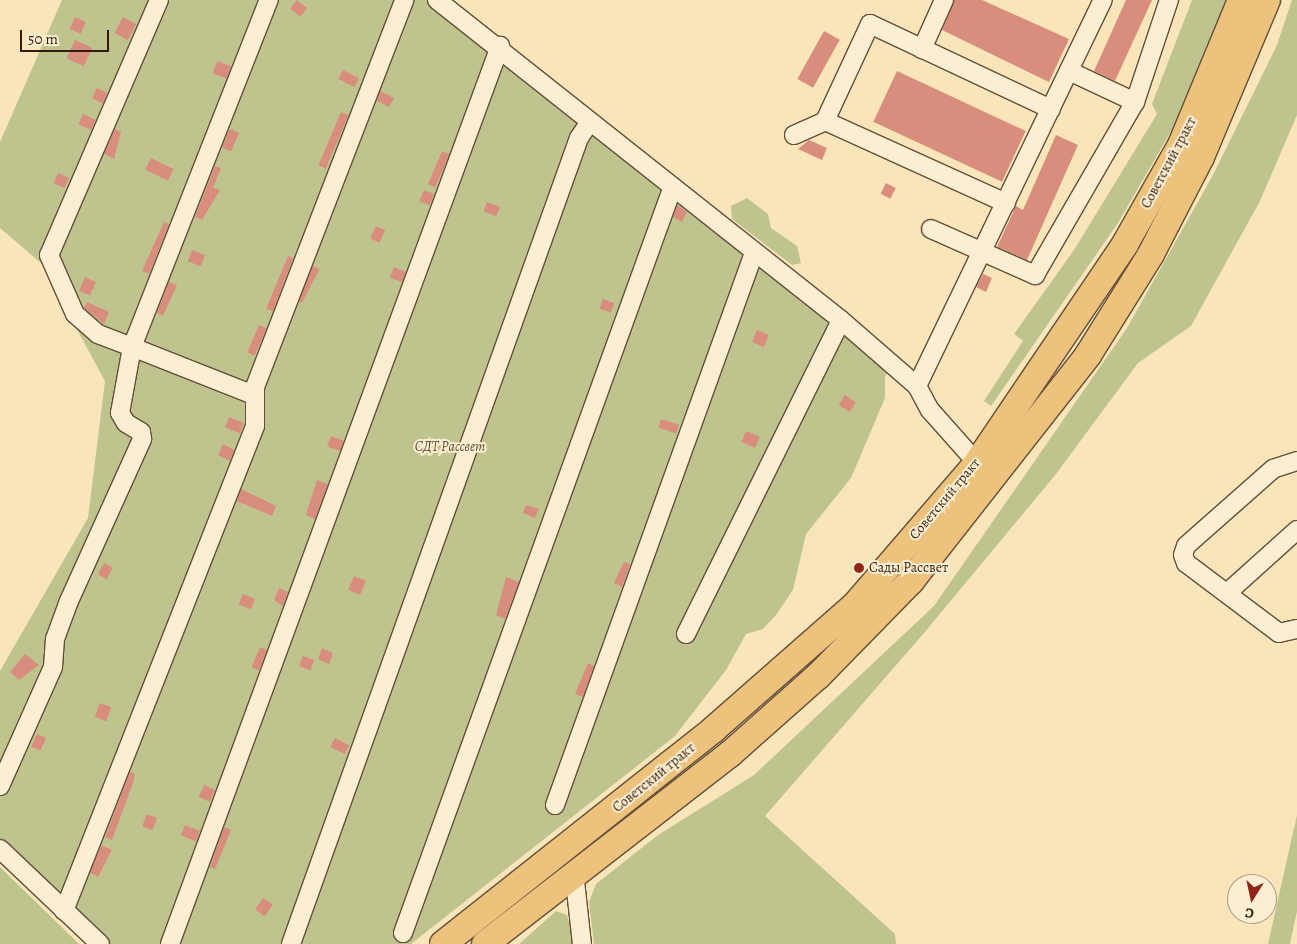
<!DOCTYPE html>
<html>
<head>
<meta charset="utf-8">
<style>
  body { margin:0 }
  #map { position:relative; width:1297px; height:944px; overflow:hidden; background:#f9e5ba; font-family:Alegreya,serif }
  div>[style] { position:absolute }
  .green>* { inset:0; background:#bfc48f }
  .building>* { inset:0; background:#d88d7d; transform-origin:0 0 }
  .roads { filter:drop-shadow(1px 0 #644e39) drop-shadow(-1px 0 #644e39) drop-shadow(0 1px #644e39) drop-shadow(0 -1px #644e39) }
  .minor>* { height:18px; margin:-9px; padding:0 9px; transform-origin:9px; border-radius:9px; background:#fbeed2 }
  .highway>* { height:26px; margin:-13px; padding:0 13px; transform-origin:13px; border-radius:13px; background:#ecc27d }
  .dots>* { width:14px; height:14px; translate:-50% -50%; box-sizing:border-box; border:2px solid #fbeed2; border-radius:50% }
  span { translate:-50% -50%; white-space:nowrap; text-align:center; line-height:1.15; -webkit-text-stroke:4px #fbeed2; paint-order:stroke }
  .street-label { font-size:14px; color:#321c0e }
  .park-label { font-size:14px; color:#5c4e35; font-style:italic }
  .poi-label { font-size:14px; color:#321c0e }
  .left { translate:0 -50%; text-align:left }
  .north { position:absolute; left:1227px; top:874px; width:50px; height:50px; box-sizing:border-box; background:#fbeed2; border:1px solid #ab9a84; border-radius:50%; rotate:190deg; font-size:14px; font-weight:700; line-height:20px; text-align:center; color:#321c0e }
  .north::after { content:''; display:block; margin:auto; width:18px; height:22px; background:#8f2418; clip-path:polygon(50% 0,100% 100%,50% 72%,0 100%) }
  .scale { position:absolute; left:20px; top:30px; width:89px; height:22px; box-sizing:border-box; border:2px solid #321c0e; border-top:0; padding-left:6px; font-size:15px; line-height:18px; white-space:nowrap; color:#321c0e; -webkit-text-stroke:4px #fbeed2; paint-order:stroke }
</style>
</head>
<body>
<div id="map">
  <div class="green">
    <div style="clip-path:polygon(62px 0,453px 0,897px 356px,885px 377px,885px 398px,851px 478px,806px 534px,793px 590px,776px 615px,763px 629px,746px 634px,726px 670px,675px 736px,411px 944px,106px 944px,0 842px,0 671px,88px 518px,105px 381px,41px 263px,0 228px,0 142px)"></div>
    <div style="clip-path:polygon(1192px 0,1230px 0,1177px 121px,1118px 223px,991px 406px,984px 401px,1023px 341px,1014px 334px,1074px 250px,1157px 114px,1152px 104px)"></div>
    <div style="clip-path:polygon(1292px 0,1297px 0,1297px 115px,1260px 201px,1191px 326px,1138px 363px,1056px 474px,924px 633px,765px 816px,895px 934px,896px 944px,594px 944px,589px 902px,596px 884px,658px 835px,754px 775px,934px 606px,1127px 328px,1213px 175px,1277px 45px)"></div>
    <div style="clip-path:polygon(747px 198px,768px 214px,771px 228px,797px 246px,801px 263px,792px 265px,732px 219px,731px 206px)"></div>
    <div style="clip-path:polygon(1297px 815px,1297px 911px,1290px 944px,1268px 944px)"></div>
    <div style="clip-path:polygon(0 867px,79px 944px,0 944px)"></div>
    <div style="clip-path:polygon(556px 911px,567px 915px,575px 944px,519px 944px)"></div>
  </div>
  <div class="building">
    <div style="left:297px;top:0;width:13px;height:11px;rotate:39deg"></div>
    <div style="clip-path:polygon(954px 0,982px 0,1069px 39px,1049px 82px,942px 30px)"></div>
    <div style="clip-path:polygon(1126px 0,1152px 0,1115px 81px,1094px 71px)"></div>
    <div style="left:75px;top:17px;width:12px;height:13px;rotate:24deg"></div>
    <div style="left:123px;top:17px;width:15px;height:18px;rotate:28deg"></div>
    <div style="left:824px;top:31px;width:18px;height:55px;rotate:29deg"></div>
    <div style="left:75px;top:40px;width:19px;height:20px;rotate:25deg"></div>
    <div style="left:217px;top:61px;width:15px;height:13px;rotate:20deg"></div>
    <div style="left:343px;top:70px;width:18px;height:10px;rotate:27deg"></div>
    <div style="left:897px;top:71px;width:142px;height:56px;rotate:25deg"></div>
    <div style="clip-path:polygon(97px 88px,107px 93px,103px 104px,92px 98px)"></div>
    <div style="clip-path:polygon(380px 91px,394px 98px,389px 107px,377px 101px)"></div>
    <div style="left:341px;top:112px;width:8px;height:58px;rotate:23deg"></div>
    <div style="left:83px;top:114px;width:14px;height:11px;rotate:25deg"></div>
    <div style="clip-path:polygon(115px 129px,121px 132px,114px 159px,104px 154px)"></div>
    <div style="left:230px;top:129px;width:10px;height:20px;rotate:24deg"></div>
    <div style="clip-path:polygon(1056px 135px,1078px 145px,1027px 260px,997px 247px,1016px 206px,1023px 210px)"></div>
    <div style="clip-path:polygon(809px 140px,827px 148px,822px 160px,798px 149px)"></div>
    <div style="left:442px;top:151px;width:8px;height:36px;rotate:23deg"></div>
    <div style="left:151px;top:158px;width:25px;height:13px;rotate:26deg"></div>
    <div style="clip-path:polygon(215px 166px,221px 168px,213px 188px,220px 190px,202px 220px,195px 217px)"></div>
    <div style="left:58px;top:173px;width:12px;height:11px;rotate:24deg"></div>
    <div style="left:886px;top:183px;width:11px;height:12px;rotate:27deg"></div>
    <div style="left:424px;top:190px;width:11px;height:12px;rotate:22deg"></div>
    <div style="left:487px;top:202px;width:14px;height:10px;rotate:21deg"></div>
    <div style="clip-path:polygon(677px 205px,687px 212px,682px 222px,673px 217px)"></div>
    <div style="clip-path:polygon(164px 222px,169px 224px,149px 274px,142px 271px)"></div>
    <div style="left:376px;top:226px;width:10px;height:14px;rotate:24deg"></div>
    <div style="left:192px;top:250px;width:14px;height:12px;rotate:21deg"></div>
    <div style="clip-path:polygon(288px 256px,293px 258px,273px 311px,266px 309px)"></div>
    <div style="left:313px;top:266px;width:7px;height:38px;rotate:27deg"></div>
    <div style="left:394px;top:267px;width:13px;height:11px;rotate:23deg"></div>
    <div style="clip-path:polygon(983px 274px,992px 278px,986px 292px,976px 287px)"></div>
    <div style="left:85px;top:277px;width:12px;height:15px;rotate:24deg"></div>
    <div style="clip-path:polygon(169px 282px,177px 285px,163px 316px,157px 313px)"></div>
    <div style="left:603px;top:299px;width:12px;height:10px;rotate:20deg"></div>
    <div style="clip-path:polygon(87px 302px,109px 312px,104px 324px,84px 308px)"></div>
    <div style="left:259px;top:325px;width:8px;height:30px;rotate:23deg"></div>
    <div style="left:757px;top:330px;width:13px;height:13px;rotate:23deg"></div>
    <div style="left:845px;top:395px;width:13px;height:12px;rotate:32deg"></div>
    <div style="left:229px;top:417px;width:16px;height:11px;rotate:22deg"></div>
    <div style="left:661px;top:419px;width:19px;height:9px;rotate:18deg"></div>
    <div style="left:746px;top:431px;width:15px;height:12px;rotate:23deg"></div>
    <div style="left:331px;top:436px;width:14px;height:11px;rotate:21deg"></div>
    <div style="clip-path:polygon(223px 444px,234px 450px,230px 461px,218px 455px)"></div>
    <div style="clip-path:polygon(317px 480px,328px 484px,315px 519px,306px 515px)"></div>
    <div style="clip-path:polygon(241px 489px,276px 506px,272px 516px,237px 501px)"></div>
    <div style="clip-path:polygon(526px 505px,539px 509px,535px 518px,523px 513px)"></div>
    <div style="clip-path:polygon(624px 562px,630px 564px,622px 587px,614px 583px)"></div>
    <div style="left:104px;top:563px;width:10px;height:13px;rotate:29deg"></div>
    <div style="left:354px;top:576px;width:13px;height:15px;rotate:23deg"></div>
    <div style="clip-path:polygon(506px 577px,519px 582px,505px 619px,496px 615px)"></div>
    <div style="clip-path:polygon(279px 588px,288px 592px,283px 606px,274px 600px)"></div>
    <div style="left:243px;top:594px;width:13px;height:11px;rotate:23deg"></div>
    <div style="left:260px;top:647px;width:8px;height:22px;rotate:23deg"></div>
    <div style="clip-path:polygon(322px 648px,333px 653px,329px 664px,318px 659px)"></div>
    <div style="clip-path:polygon(25px 654px,39px 665px,19px 680px,10px 672px)"></div>
    <div style="left:303px;top:656px;width:12px;height:11px;rotate:20deg"></div>
    <div style="clip-path:polygon(588px 663px,594px 666px,583px 697px,575px 694px)"></div>
    <div style="left:100px;top:703px;width:12px;height:15px;rotate:20deg"></div>
    <div style="left:37px;top:734px;width:10px;height:14px;rotate:24deg"></div>
    <div style="left:335px;top:738px;width:16px;height:10px;rotate:27deg"></div>
    <div style="clip-path:polygon(130px 772px,135px 774px,133px 783px,112px 840px,105px 837px)"></div>
    <div style="left:204px;top:785px;width:12px;height:13px;rotate:24deg"></div>
    <div style="left:147px;top:814px;width:11px;height:13px;rotate:22deg"></div>
    <div style="left:185px;top:825px;width:16px;height:11px;rotate:22deg"></div>
    <div style="clip-path:polygon(224px 827px,231px 830px,215px 869px,210px 867px)"></div>
    <div style="left:102px;top:845px;width:11px;height:30px;rotate:27deg"></div>
    <div style="left:263px;top:898px;width:12px;height:14px;rotate:35deg"></div>
  </div>
  <div class="roads">
    <div class="minor">
      <div style="left:159px;top:0;width:278px;rotate:113.3deg"></div>
      <div style="left:49px;top:255px;width:64px;rotate:66.2deg"></div>
      <div style="left:75px;top:314px;width:30px;rotate:41deg"></div>
      <div style="left:98px;top:334px;width:36px;rotate:21deg"></div>
      <div style="left:132px;top:347px;width:373px;rotate:-68.5deg"></div>
      <div style="left:437px;top:0;width:515px;rotate:38.38deg"></div>
      <div style="left:841px;top:320px;width:101px;rotate:41deg"></div>
      <div style="left:917px;top:386px;width:27px;rotate:62deg"></div>
      <div style="left:930px;top:410px;width:71px;rotate:48.4deg"></div>
      <div style="left:922px;top:49px;width:54px;rotate:-65.8deg"></div>
      <div style="left:1069px;top:71px;width:73px;rotate:25.2deg"></div>
      <div style="left:794px;top:135px;width:34px;rotate:-24deg"></div>
      <div style="left:1006px;top:203px;width:199px;rotate:-155.6deg"></div>
      <div style="left:825px;top:121px;width:107px;rotate:-65.1deg"></div>
      <div style="left:870px;top:24px;width:200px;rotate:25.2deg"></div>
      <div style="left:931px;top:229px;width:114px;rotate:23.9deg"></div>
      <div style="left:1035px;top:275px;width:200px;rotate:-60deg"></div>
      <div style="left:1135px;top:102px;width:108px;rotate:-71.6deg"></div>
      <div style="left:917px;top:386px;width:428px;rotate:-64.3deg"></div>
      <div style="left:1297px;top:461px;width:25px;rotate:162deg"></div>
      <div style="left:1273px;top:469px;width:116px;rotate:138.5deg"></div>
      <div style="left:1186px;top:546px;width:9px;rotate:108deg"></div>
      <div style="left:1183px;top:555px;width:9px;rotate:69deg"></div>
      <div style="left:1186px;top:563px;width:116px;rotate:37deg"></div>
      <div style="left:1279px;top:633px;width:18px;rotate:-13deg"></div>
      <div style="left:1227px;top:593px;width:94px;rotate:-42deg"></div>
      <div style="left:686px;top:634px;width:350px;rotate:-63.7deg"></div>
      <div style="left:0;top:786px;width:130px;rotate:-66deg"></div>
      <div style="left:53px;top:667px;width:28px;rotate:-86deg"></div>
      <div style="left:55px;top:639px;width:40px;rotate:-69.8deg"></div>
      <div style="left:69px;top:601px;width:178px;rotate:-65.7deg"></div>
      <div style="left:142px;top:439px;width:7px;rotate:-98deg"></div>
      <div style="left:141px;top:432px;width:17px;rotate:-149deg"></div>
      <div style="left:126px;top:423px;width:12px;rotate:-121deg"></div>
      <div style="left:120px;top:413px;width:67px;rotate:-79.7deg"></div>
      <div style="left:132px;top:347px;width:131px;rotate:21.5deg"></div>
      <div style="left:555px;top:805px;width:587px;rotate:-70.18deg"></div>
      <div style="left:0;top:849px;width:138px;rotate:43.5deg"></div>
      <div style="left:574px;top:872px;width:72px;rotate:83.7deg"></div>
      <div style="left:64px;top:911px;width:521px;rotate:-68.5deg"></div>
      <div style="left:255px;top:426px;width:39px;rotate:-90deg"></div>
      <div style="left:255px;top:387px;width:415px;rotate:-68.9deg"></div>
      <div style="left:403px;top:933px;width:791px;rotate:-70.12deg"></div>
      <div style="left:170px;top:944px;width:957px;rotate:-69.82deg"></div>
      <div style="left:291px;top:944px;width:856px;rotate:-70.34deg"></div>
      <div style="left:579px;top:138px;width:18px;rotate:-56deg"></div>
    </div>
    <div class="highway">
      <div style="left:443px;top:944px;width:346px;rotate:-38.4deg"></div>
      <div style="left:714px;top:729px;width:188px;rotate:-41.3deg"></div>
      <div style="left:855px;top:605px;width:187px;rotate:-49.3deg"></div>
      <div style="left:977px;top:463px;width:264px;rotate:-55.9deg"></div>
      <div style="left:1125px;top:244px;width:114px;rotate:-60.5deg"></div>
      <div style="left:1181px;top:145px;width:157px;rotate:-67.5deg"></div>
      <div style="left:485px;top:944px;width:310px;rotate:-37.8deg"></div>
      <div style="left:730px;top:754px;width:118px;rotate:-41.6deg"></div>
      <div style="left:818px;top:676px;width:133px;rotate:-45.6deg"></div>
      <div style="left:911px;top:581px;width:287px;rotate:-51.9deg"></div>
      <div style="left:1088px;top:355px;width:119px;rotate:-58deg"></div>
      <div style="left:1151px;top:254px;width:109px;rotate:-62.7deg"></div>
      <div style="left:1201px;top:157px;width:170px;rotate:-67.2deg"></div>
    </div>
  </div>
  <div class="dots">
    <div style="left:859px;top:568px;background:#8f2418"></div>
  </div>
  <div class="street-label">
    <span style="left:1169px;top:163px;rotate:-62deg">Советский тракт</span>
    <span style="left:945px;top:499px;rotate:-50deg">Советский тракт</span>
    <span style="left:654px;top:778px;rotate:-39deg">Советский тракт</span>
  </div>
  <div class="park-label">
    <span style="left:450px;top:447px">СДТ Рассвет</span>
  </div>
  <div class="poi-label">
    <span class="left" style="left:869px;top:568px">Сады Рассвет</span>
  </div>
  <div class="north">С</div>
  <div class="scale">50 m</div>
</div>
</body>
</html>
